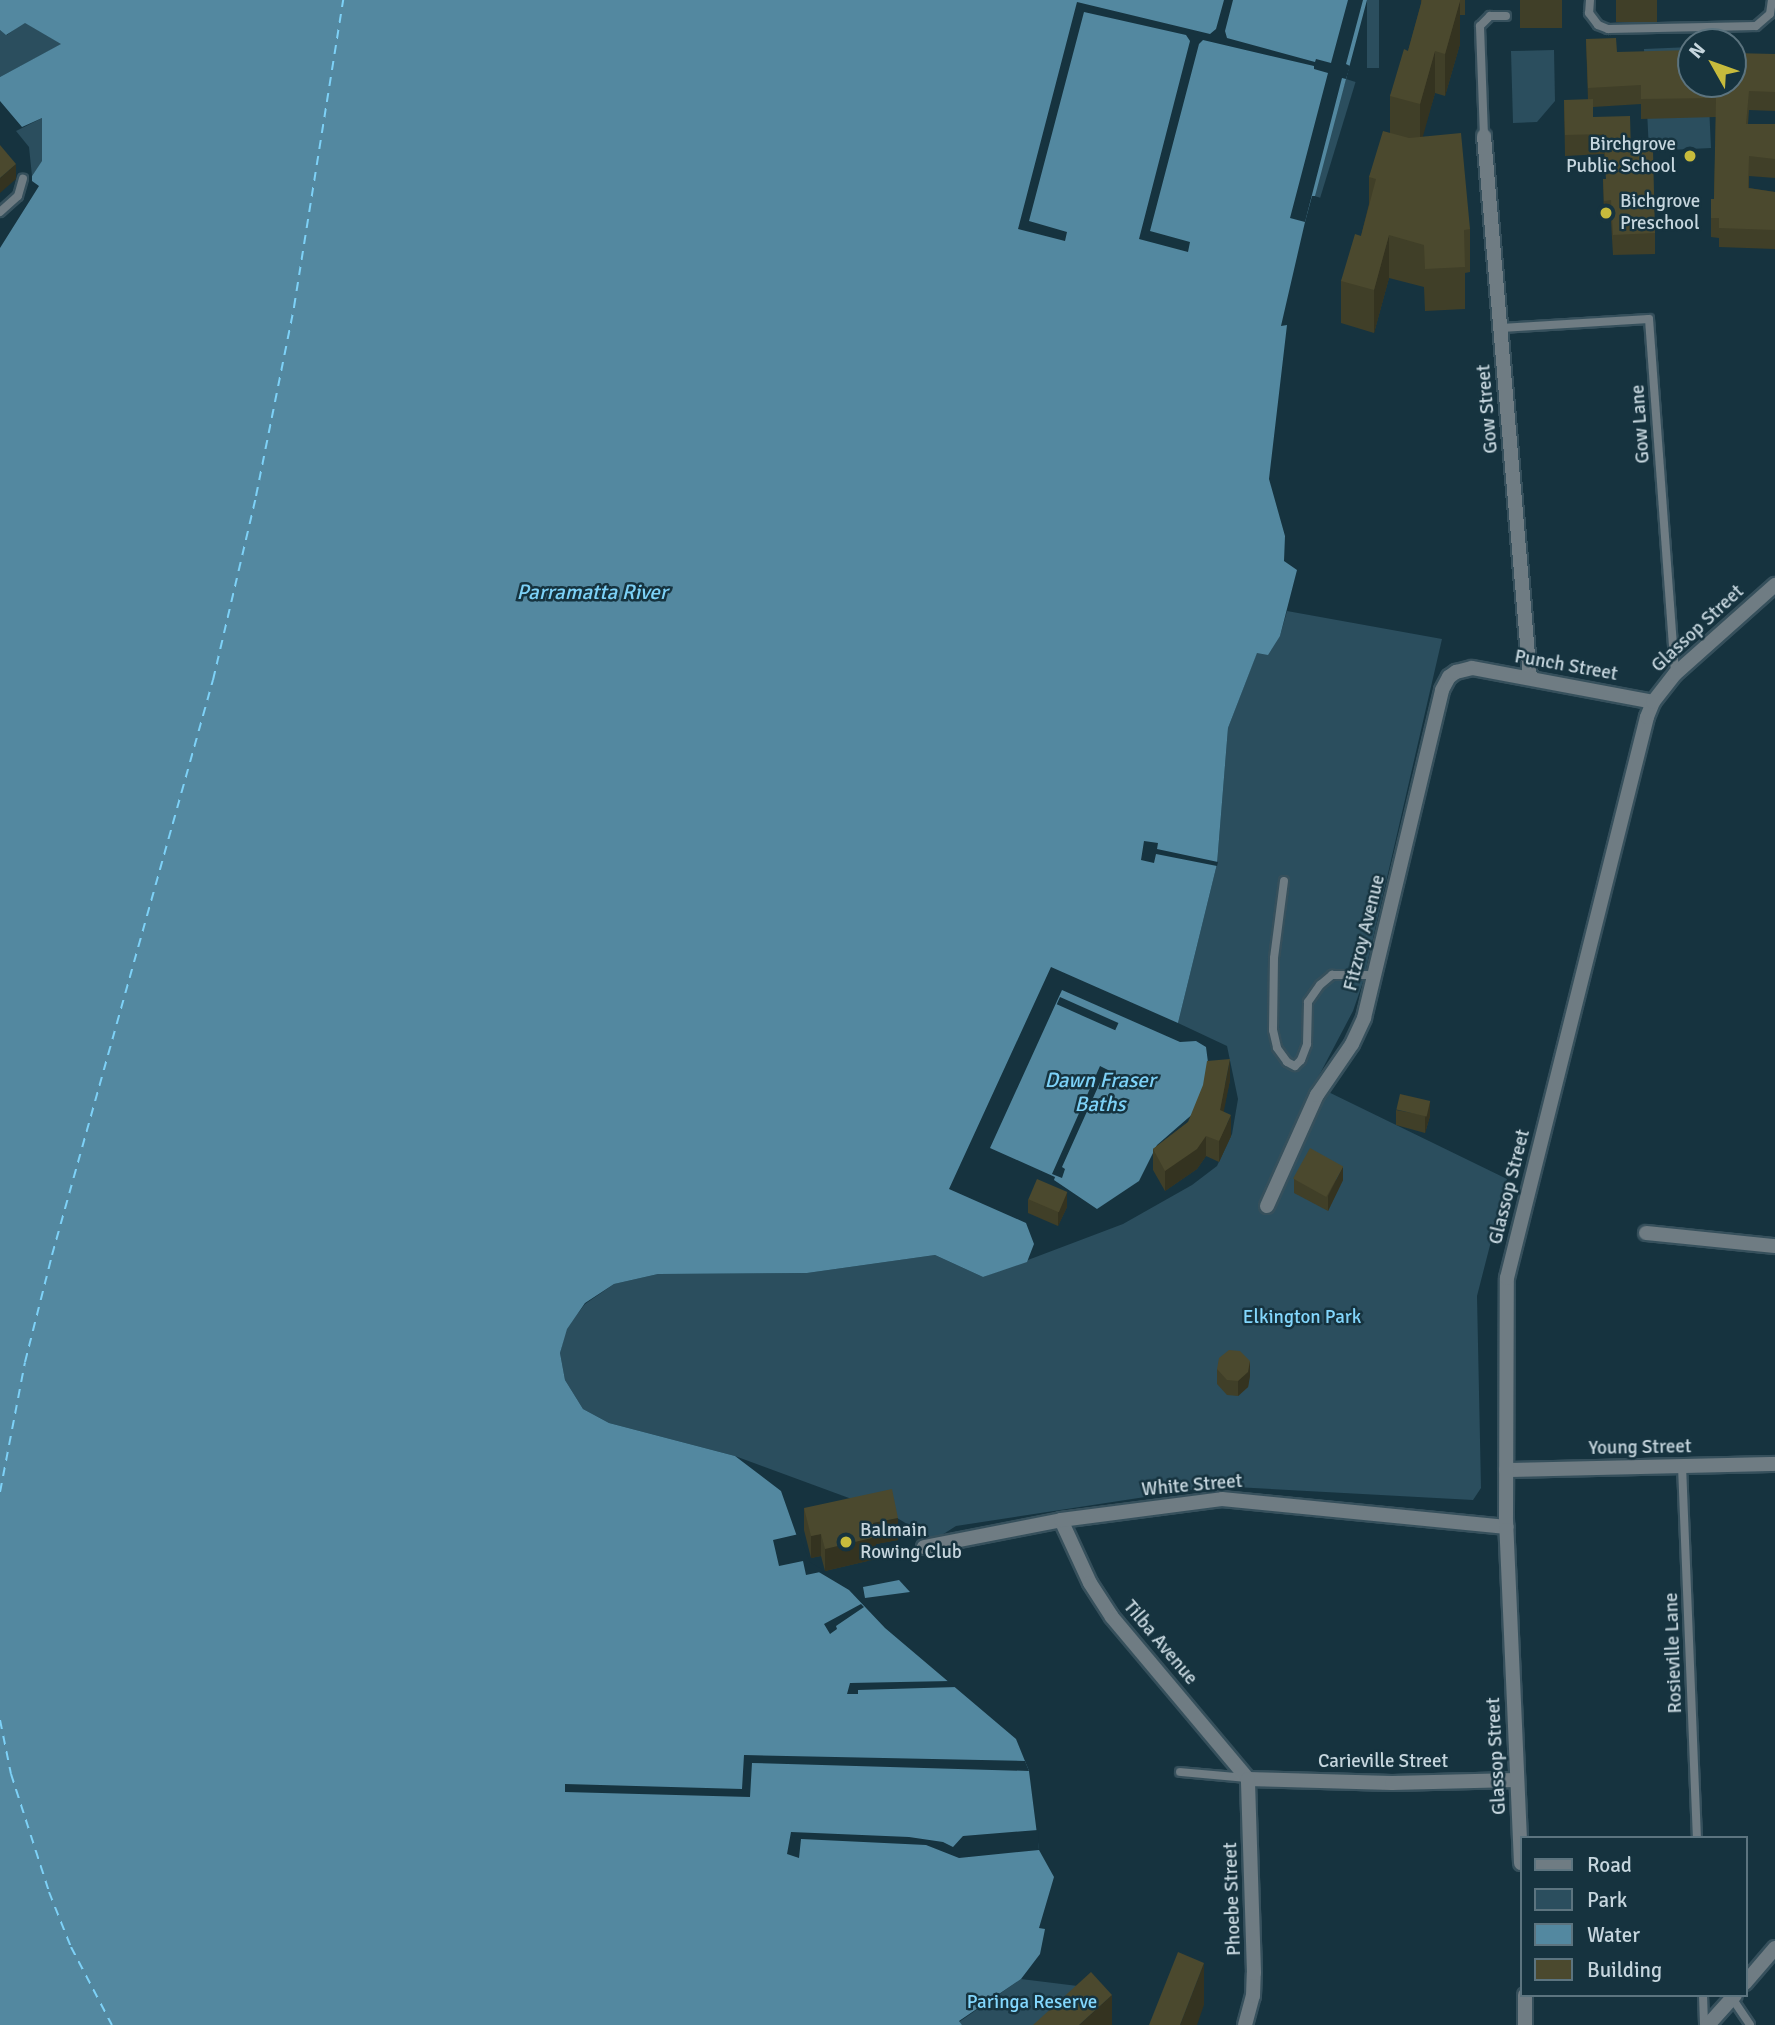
<!DOCTYPE html>
<html>
<head>
<meta charset="utf-8">
<style>
  body { margin:0 }
  #map { position:relative; width:1775px; height:2025px; overflow:hidden; background:#16333f; font-family:Signika,sans-serif }
  div>[style] { position:absolute }
  .green>* { inset:0; background:#2b4e5e; transform-origin:0 0 }
  .water>* { inset:0; background:#5388a0 }
  .pier>* { inset:0; background:#16333f; transform-origin:0 0 }
  .ferry>* { height:2px; margin-top:-1px; transform-origin:0; background:repeating-linear-gradient(90deg,#7dd1f7 0 9px,transparent 0 16px) }
  .roads { filter:drop-shadow(2px 0 #36505c) drop-shadow(-2px 0 #36505c) drop-shadow(0 2px #36505c) drop-shadow(0 -2px #36505c) }
  .service>* { height:8px; margin:-4px; padding:0 4px; transform-origin:4px; border-radius:4px; background:#6f7c83 }
  .minor>* { height:14px; margin:-7px; padding:0 7px; transform-origin:7px; border-radius:7px; background:#6f7c83 }
  .wall>* { inset:0; background:#403f28; transform-origin:0 0 }
  .shaded-wall>* { inset:0; background:#343320 }
  .building>* { inset:0; background:#4b492e; transform-origin:0 0 }
  .dots>* { width:19px; height:19px; translate:-50% -50%; box-sizing:border-box; border:4px solid #16333f; border-radius:50% }
  span { translate:-50% -50%; white-space:nowrap; text-align:center; line-height:1.15; -webkit-text-stroke:5px #16333f; paint-order:stroke }
  .poi-label { font-size:19px; color:#c6d6de }
  .right { translate:-100% -50%; text-align:right }
  .left { translate:0 -50%; text-align:left }
  .street-label { font-size:19px; color:#c6d6de }
  .park-label { font-size:19px; color:#83d7fd }
  .water-label { font-size:21px; color:#7dd1f7; font-style:italic }
  .legend { position:absolute; left:1520px; top:1836px; width:228px; height:161px; box-sizing:border-box; background:#16333f; border:2px solid #5c747f; margin:0; padding:9px 12px; list-style:none; font-size:21px; color:#c6d6de }
  .legend li { display:flex; align-items:center; gap:14px; height:35px }
  .legend b { width:35px; border:2px solid #5c747f }
  .north { position:absolute; left:1677px; top:28px; width:70px; height:70px; box-sizing:border-box; background:#16333f; border:2px solid #5c747f; border-radius:50%; rotate:310deg; font-size:19px; font-weight:700; line-height:28px; text-align:center; color:#c6d6de }
  .north::after { content:''; display:block; margin:auto; width:24px; height:32px; background:#c7bb3c; clip-path:polygon(50% 0,100% 100%,50% 72%,0 100%) }
</style>
</head>
<body>
<div id="map">
  <div class="green">
    <div style="left:1367px;top:0;width:12px;height:68px"></div>
    <div style="clip-path:polygon(24px 22px,62px 44px,0 77px,0 30px,7px 35px)"></div>
    <div style="clip-path:polygon(1691px 47px,1691px 84px,1708px 84px,1711px 148px,1649px 151px,1644px 49px)"></div>
    <div style="clip-path:polygon(1554px 50px,1555px 101px,1537px 122px,1513px 123px,1511px 51px)"></div>
    <div style="left:1346px;top:79px;width:10px;height:121px;rotate:17deg"></div>
    <div style="clip-path:polygon(42px 118px,42px 162px,32px 176px,29px 147px,16px 131px)"></div>
    <div style="clip-path:polygon(1287px 611px,1442px 639px,1363px 982px,1353px 1011px,1314px 1085px,1507px 1179px,1477px 1296px,1481px 1488px,1473px 1500px,1217px 1486px,956px 1526px,934px 1540px,887px 1512px,735px 1456px,609px 1423px,583px 1409px,565px 1380px,560px 1353px,566px 1329px,585px 1304px,614px 1284px,658px 1274px,807px 1273px,935px 1255px,983px 1277px,1123px 1224px,1192px 1185px,1217px 1166px,1232px 1134px,1238px 1099px,1227px 1046px,1178px 1023px,1217px 864px,1228px 728px,1257px 652px,1280px 636px)"></div>
    <div style="clip-path:polygon(1021px 1979px,1102px 1989px,1063px 2025px,962px 2025px,959px 2022px)"></div>
  </div>
  <div class="water">
    <div style="clip-path:polygon(0 0,1367px 0,1315px 196px,1312px 196px,1305px 222px,1281px 326px,1287px 325px,1269px 479px,1285px 536px,1284px 561px,1297px 570px,1280px 636px,1268px 655px,1257px 653px,1228px 728px,1217px 864px,1178px 1023px,1051px 967px,949px 1189px,1026px 1223px,1034px 1244px,1027px 1262px,983px 1277px,935px 1255px,807px 1273px,658px 1274px,614px 1284px,585px 1303px,567px 1329px,560px 1353px,565px 1380px,583px 1409px,609px 1423px,735px 1456px,781px 1491px,807px 1565px,849px 1590px,885px 1628px,1016px 1739px,1029px 1771px,1039px 1850px,1054px 1877px,1039px 1928px,1045px 1929px,1040px 1954px,1021px 1979px,959px 2021px,962px 2025px,0 2025px,0 248px,39px 186px,32px 181px,32px 176px,42px 161px,42px 118px,22px 127px,0 101px,0 77px,61px 44px,25px 23px,6px 35px,0 30px)"></div>
    <div style="clip-path:polygon(1062px 990px,1180px 1042px,1196px 1041px,1206px 1047px,1209px 1070px,1203px 1105px,1157px 1145px,1139px 1181px,1097px 1209px,1054px 1180px,1055px 1177px,990px 1148px)"></div>
    <div style="clip-path:polygon(899px 1580px,910px 1592px,865px 1598px,863px 1587px)"></div>
  </div>
  <div class="pier">
    <div style="clip-path:polygon(1224px 0,1233px 0,1225px 31px,1227px 38px,1315px 62px,1316px 59px,1331px 63px,1348px 0,1363px 0,1346px 64px,1350px 66px,1346px 79px,1342px 78px,1305px 222px,1290px 218px,1328px 73px,1314px 69px,1314px 66px,1203px 40px,1199px 44px,1150px 231px,1190px 242px,1188px 252px,1139px 239px,1190px 41px,1186px 35px,1084px 12px,1029px 221px,1067px 232px,1065px 241px,1018px 229px,1077px 2px,1210px 34px,1216px 29px)"></div>
    <div style="clip-path:polygon(1144px 841px,1158px 843px,1157px 849px,1218px 862px,1217px 866px,1156px 854px,1154px 863px,1141px 860px)"></div>
    <div style="left:1060px;top:997px;width:64px;height:8px;rotate:24deg"></div>
    <div style="clip-path:polygon(1100px 1066px,1110px 1071px,1107px 1079px,1102px 1078px,1062px 1167px,1065px 1169px,1062px 1178px,1052px 1174px)"></div>
    <div style="clip-path:polygon(799px 1534px,810px 1562px,825px 1571px,806px 1575px,803px 1561px,779px 1566px,773px 1540px)"></div>
    <div style="clip-path:polygon(861px 1604px,864px 1607px,836px 1626px,837px 1629px,830px 1634px,824px 1624px)"></div>
    <div style="clip-path:polygon(951px 1681px,957px 1687px,858px 1690px,858px 1694px,847px 1694px,850px 1683px)"></div>
    <div style="clip-path:polygon(744px 1755px,1025px 1761px,1029px 1771px,752px 1763px,750px 1797px,565px 1792px,565px 1784px,742px 1789px)"></div>
    <div style="clip-path:polygon(1038px 1830px,1039px 1850px,959px 1858px,926px 1845px,801px 1839px,799px 1858px,787px 1854px,791px 1832px,909px 1837px,943px 1842px,953px 1847px,963px 1836px)"></div>
  </div>
  <div class="ferry">
    <div style="left:0;top:1492px;width:132px;rotate:-79.1deg"></div>
    <div style="left:25px;top:1362px;width:110px;rotate:-75.8deg"></div>
    <div style="left:52px;top:1255px;width:597px;rotate:-74.36deg"></div>
    <div style="left:213px;top:680px;width:189px;rotate:-76.8deg"></div>
    <div style="left:256px;top:496px;width:193px;rotate:-78.6deg"></div>
    <div style="left:294px;top:307px;width:311px;rotate:-80.9deg"></div>
    <div style="left:0;top:1720px;width:55px;rotate:78.5deg"></div>
    <div style="left:11px;top:1774px;width:124px;rotate:72.1deg"></div>
    <div style="left:49px;top:1892px;width:59px;rotate:68.2deg"></div>
    <div style="left:71px;top:1947px;width:88px;rotate:62.3deg"></div>
  </div>
  <div class="roads">
    <div class="service">
      <div style="left:1590px;top:0;width:13px;rotate:94deg"></div>
      <div style="left:1589px;top:13px;width:15px;rotate:53deg"></div>
      <div style="left:1598px;top:25px;width:11px;rotate:22deg"></div>
      <div style="left:1608px;top:29px;width:148px;rotate:-1.2deg"></div>
      <div style="left:1756px;top:26px;width:18px;rotate:-41deg"></div>
      <div style="left:1770px;top:14px;width:14px;rotate:-82deg"></div>
      <div style="left:1484px;top:136px;width:110px;rotate:-92.1deg"></div>
      <div style="left:1480px;top:26px;width:14px;rotate:-45deg"></div>
      <div style="left:1490px;top:16px;width:16px"></div>
      <div style="left:0;top:212px;width:24px;rotate:-42deg"></div>
      <div style="left:18px;top:196px;width:18px;rotate:-74deg"></div>
      <div style="left:1501px;top:328px;width:148px;rotate:-3.5deg"></div>
      <div style="left:1649px;top:319px;width:356px;rotate:85.8deg"></div>
      <div style="left:1284px;top:881px;width:78px;rotate:97.4deg"></div>
      <div style="left:1274px;top:958px;width:72px;rotate:90.8deg"></div>
      <div style="left:1273px;top:1030px;width:18px;rotate:77deg"></div>
      <div style="left:1277px;top:1048px;width:17px;rotate:54deg"></div>
      <div style="left:1287px;top:1062px;width:9px;rotate:27deg"></div>
      <div style="left:1295px;top:1066px;width:8px;rotate:-45deg"></div>
      <div style="left:1301px;top:1060px;width:17px;rotate:-69deg"></div>
      <div style="left:1307px;top:1044px;width:42px;rotate:-88.6deg"></div>
      <div style="left:1308px;top:1002px;width:21px;rotate:-55deg"></div>
      <div style="left:1320px;top:985px;width:16px;rotate:-40deg"></div>
      <div style="left:1332px;top:975px;width:44px"></div>
      <div style="left:1682px;top:1466px;width:372px;rotate:87.7deg"></div>
      <div style="left:1180px;top:1772px;width:66px;rotate:5.2deg"></div>
      <div style="left:1703px;top:1995px;width:30px;rotate:88deg"></div>
      <div style="left:1732px;top:1998px;width:32px;rotate:56deg"></div>
    </div>
    <div class="minor">
      <div style="left:1484px;top:136px;width:544px;rotate:85.15deg"></div>
      <div style="left:1267px;top:1206px;width:122px;rotate:-65.8deg"></div>
      <div style="left:1317px;top:1095px;width:62px;rotate:-55.5deg"></div>
      <div style="left:1352px;top:1044px;width:29px;rotate:-65deg"></div>
      <div style="left:1364px;top:1018px;width:337px;rotate:-76.6deg"></div>
      <div style="left:1442px;top:690px;width:15px;rotate:-62deg"></div>
      <div style="left:1449px;top:677px;width:9px;rotate:-36deg"></div>
      <div style="left:1456px;top:672px;width:16px;rotate:-14deg"></div>
      <div style="left:1472px;top:668px;width:184px;rotate:10.6deg"></div>
      <div style="left:1646px;top:1233px;width:130px;rotate:5.8deg"></div>
      <div style="left:1506px;top:1470px;width:269px;rotate:-1.3deg"></div>
      <div style="left:1061px;top:1520px;width:69px;rotate:65.3deg"></div>
      <div style="left:1090px;top:1583px;width:40px;rotate:57.1deg"></div>
      <div style="left:1112px;top:1617px;width:212px;rotate:50deg"></div>
      <div style="left:924px;top:1547px;width:140px;rotate:-11.1deg"></div>
      <div style="left:1061px;top:1520px;width:162px;rotate:-7.4deg"></div>
      <div style="left:1222px;top:1499px;width:286px;rotate:5.6deg"></div>
      <div style="left:1248px;top:1779px;width:144px;rotate:1.6deg"></div>
      <div style="left:1392px;top:1783px;width:124px;rotate:-1.4deg"></div>
      <div style="left:1521px;top:1863px;width:346px;rotate:-92.5deg"></div>
      <div style="left:1506px;top:1517px;width:239px;rotate:-89.8deg"></div>
      <div style="left:1507px;top:1278px;width:578px;rotate:-75.99deg"></div>
      <div style="left:1647px;top:717px;width:16px;rotate:-68deg"></div>
      <div style="left:1653px;top:702px;width:36px;rotate:-52deg"></div>
      <div style="left:1675px;top:674px;width:134px;rotate:-41.7deg"></div>
      <div style="left:1745px;top:1983px;width:46px;rotate:-49.4deg"></div>
      <div style="left:1525px;top:1995px;width:30px;rotate:90deg"></div>
      <div style="left:1245px;top:2025px;width:30px;rotate:-75deg"></div>
      <div style="left:1253px;top:1996px;width:23px;rotate:-88deg"></div>
      <div style="left:1254px;top:1973px;width:194px;rotate:-91.8deg"></div>
      <div style="left:1708px;top:2025px;width:40px;rotate:-48deg"></div>
    </div>
  </div>
  <div class="wall">
    <div style="clip-path:polygon(1421px 0,1465px 0,1465px 15px,1460px 15px,1460px 44px,1445px 96px,1435px 93px,1422px 137px,1470px 229px,1470px 272px,1465px 273px,1465px 309px,1425px 311px,1424px 287px,1389px 278px,1374px 333px,1341px 323px,1341px 281px,1361px 236px,1369px 204px,1369px 177px,1390px 133px,1390px 96px,1408px 51px,1421px 4px)"></div>
    <div style="left:1520px;top:0;width:42px;height:28px"></div>
    <div style="left:1616px;top:0;width:41px;height:22px"></div>
    <div style="clip-path:polygon(1586px 39px,1691px 84px,1775px 54px,1775px 111px,1749px 110px,1748px 124px,1775px 124px,1775px 178px,1749px 176px,1749px 188px,1775px 192px,1775px 249px,1719px 247px,1719px 238px,1711px 237px,1711px 218px,1714px 199px,1716px 117px,1641px 119px,1641px 104px,1593px 107px,1593px 117px,1631px 152px,1655px 233px,1655px 254px,1613px 255px,1611px 221px,1604px 221px,1603px 179px,1606px 179px,1604px 154px,1565px 156px,1564px 100px,1588px 100px)"></div>
    <div style="clip-path:polygon(1230px 1080px,1223px 1112px,1231px 1136px,1219px 1162px,1206px 1156px,1197px 1169px,1165px 1191px,1153px 1170px,1153px 1149px,1188px 1122px)"></div>
    <div style="clip-path:polygon(1396px 1110px,1430px 1116px,1425px 1133px,1396px 1125px)"></div>
    <div style="clip-path:polygon(1294px 1179px,1343px 1180px,1328px 1211px,1294px 1193px)"></div>
    <div style="clip-path:polygon(1028px 1199px,1067px 1207px,1058px 1226px,1028px 1213px)"></div>
    <div style="clip-path:polygon(1217px 1369px,1250px 1376px,1248px 1387px,1238px 1396px,1227px 1395px,1217px 1384px)"></div>
    <div style="clip-path:polygon(804px 1508px,898px 1540px,876px 1544px,876px 1559px,825px 1571px,821px 1556px,811px 1558px,804px 1530px)"></div>
  </div>
  <div class="shaded-wall">
    <div style="clip-path:polygon(1460px 1px,1460px 44px,1445px 96px,1445px 54px)"></div>
    <div style="clip-path:polygon(1435px 51px,1435px 93px,1420px 147px,1420px 104px)"></div>
    <div style="clip-path:polygon(16px 164px,16px 179px,0 193px,0 178px)"></div>
    <div style="clip-path:polygon(1389px 235px,1389px 278px,1374px 333px,1374px 290px)"></div>
    <div style="clip-path:polygon(1230px 1059px,1230px 1080px,1220px 1131px,1220px 1110px)"></div>
    <div style="clip-path:polygon(1430px 1101px,1430px 1116px,1425px 1133px,1425px 1118px)"></div>
    <div style="clip-path:polygon(1231px 1115px,1231px 1136px,1219px 1162px,1219px 1141px)"></div>
    <div style="clip-path:polygon(1206px 1136px,1206px 1156px,1197px 1169px,1165px 1191px,1165px 1171px)"></div>
    <div style="clip-path:polygon(1343px 1166px,1343px 1180px,1328px 1211px,1328px 1196px)"></div>
    <div style="clip-path:polygon(1067px 1192px,1067px 1207px,1058px 1226px,1058px 1211px)"></div>
    <div style="clip-path:polygon(1250px 1361px,1250px 1376px,1248px 1387px,1238px 1396px,1238px 1381px)"></div>
    <div style="clip-path:polygon(898px 1518px,898px 1540px,876px 1544px,876px 1559px,825px 1571px,825px 1549px,873px 1523px)"></div>
    <div style="clip-path:polygon(821px 1534px,821px 1556px,811px 1558px,811px 1536px)"></div>
    <div style="clip-path:polygon(1204px 1963px,1204px 2005px,1197px 2025px,1180px 2025px)"></div>
    <div style="clip-path:polygon(1112px 1995px,1112px 2025px,1079px 2025px)"></div>
  </div>
  <div class="building">
    <div style="clip-path:polygon(1422px 0,1460px 0,1460px 1px,1445px 54px,1435px 51px,1420px 104px,1390px 96px,1404px 49px,1408px 51px)"></div>
    <div style="clip-path:polygon(1616px 38px,1617px 52px,1691px 50px,1691px 84px,1733px 84px,1733px 53px,1775px 54px,1775px 92px,1749px 91px,1746px 124px,1775px 124px,1775px 159px,1749px 156px,1748px 188px,1775px 192px,1775px 230px,1719px 228px,1719px 218px,1711px 218px,1711px 199px,1714px 199px,1716px 98px,1641px 99px,1641px 85px,1588px 88px,1586px 39px)"></div>
    <div style="clip-path:polygon(1593px 99px,1593px 117px,1630px 116px,1631px 152px,1653px 151px,1655px 233px,1613px 235px,1611px 200px,1604px 201px,1603px 179px,1606px 179px,1604px 134px,1565px 135px,1564px 100px)"></div>
    <div style="clip-path:polygon(1383px 131px,1409px 138px,1461px 133px,1470px 229px,1464px 230px,1465px 267px,1425px 269px,1424px 245px,1389px 235px,1374px 290px,1341px 281px,1355px 234px,1361px 236px,1376px 179px,1369px 177px)"></div>
    <div style="clip-path:polygon(0 145px,16px 164px,0 178px)"></div>
    <div style="clip-path:polygon(1230px 1059px,1220px 1110px,1231px 1115px,1219px 1141px,1206px 1136px,1197px 1149px,1165px 1171px,1153px 1149px,1188px 1122px,1203px 1085px,1207px 1061px)"></div>
    <div style="left:1400px;top:1094px;width:31px;height:16px;rotate:13deg"></div>
    <div style="left:1310px;top:1148px;width:38px;height:35px;rotate:29deg"></div>
    <div style="left:1037px;top:1179px;width:33px;height:22px;rotate:23deg"></div>
    <div style="clip-path:polygon(1229px 1350px,1240px 1351px,1250px 1361px,1248px 1372px,1238px 1381px,1227px 1380px,1217px 1369px,1219px 1358px)"></div>
    <div style="clip-path:polygon(892px 1489px,898px 1518px,873px 1523px,876px 1537px,825px 1549px,821px 1534px,811px 1536px,804px 1508px)"></div>
    <div style="clip-path:polygon(1178px 1952px,1204px 1963px,1180px 2025px,1149px 2025px)"></div>
    <div style="clip-path:polygon(1091px 1972px,1112px 1995px,1079px 2025px,1033px 2025px)"></div>
  </div>
  <div class="dots">
    <div style="left:1690px;top:156px;background:#c7bb3c"></div>
    <div style="left:1606px;top:213px;background:#c7bb3c"></div>
    <div style="left:846px;top:1542px;background:#c7bb3c"></div>
  </div>
  <div class="poi-label">
    <span class="right" style="left:1676px;top:156px">Birchgrove<br>Public School</span>
    <span class="left" style="left:1620px;top:213px">Bichgrove<br>Preschool</span>
    <span class="left" style="left:860px;top:1542px">Balmain<br>Rowing Club</span>
  </div>
  <div class="street-label">
    <span style="left:1488px;top:409px;rotate:-95deg">Gow Street</span>
    <span style="left:1641px;top:424px;rotate:-94deg">Gow Lane</span>
    <span style="left:1698px;top:629px;rotate:-43deg">Glassop Street</span>
    <span style="left:1566px;top:666px;rotate:10deg">Punch Street</span>
    <span style="left:1365px;top:933px;rotate:-76deg">Fitzroy Avenue</span>
    <span style="left:1510px;top:1187px;rotate:-76deg">Glassop Street</span>
    <span style="left:1640px;top:1448px;rotate:-1deg">Young Street</span>
    <span style="left:1192px;top:1486px;rotate:-5deg">White Street</span>
    <span style="left:1160px;top:1643px;rotate:50deg">Tilba Avenue</span>
    <span style="left:1674px;top:1653px;rotate:-92deg">Rosieville Lane</span>
    <span style="left:1497px;top:1756px;rotate:-93deg">Glassop Street</span>
    <span style="left:1383px;top:1762px">Carieville Street</span>
    <span style="left:1233px;top:1899px;rotate:-92deg">Phoebe Street</span>
  </div>
  <div class="park-label">
    <span style="left:1302px;top:1318px">Elkington Park</span>
    <span style="left:1032px;top:2003px">Paringa Reserve</span>
  </div>
  <div class="water-label">
    <span style="left:592px;top:592px">Parramatta River</span>
    <span style="left:1100px;top:1092px">Dawn Fraser<br>Baths</span>
  </div>
  <ul class="legend">
  <li><b style="height:9px;background:#6f7c83"></b>Road</li>
  <li><b style="height:19px;background:#2b4e5e"></b>Park</li>
  <li><b style="height:19px;background:#5388a0"></b>Water</li>
  <li><b style="height:19px;background:#4b492e"></b>Building</li>
  </ul>
  <div class="north">N</div>
</div>
</body>
</html>
